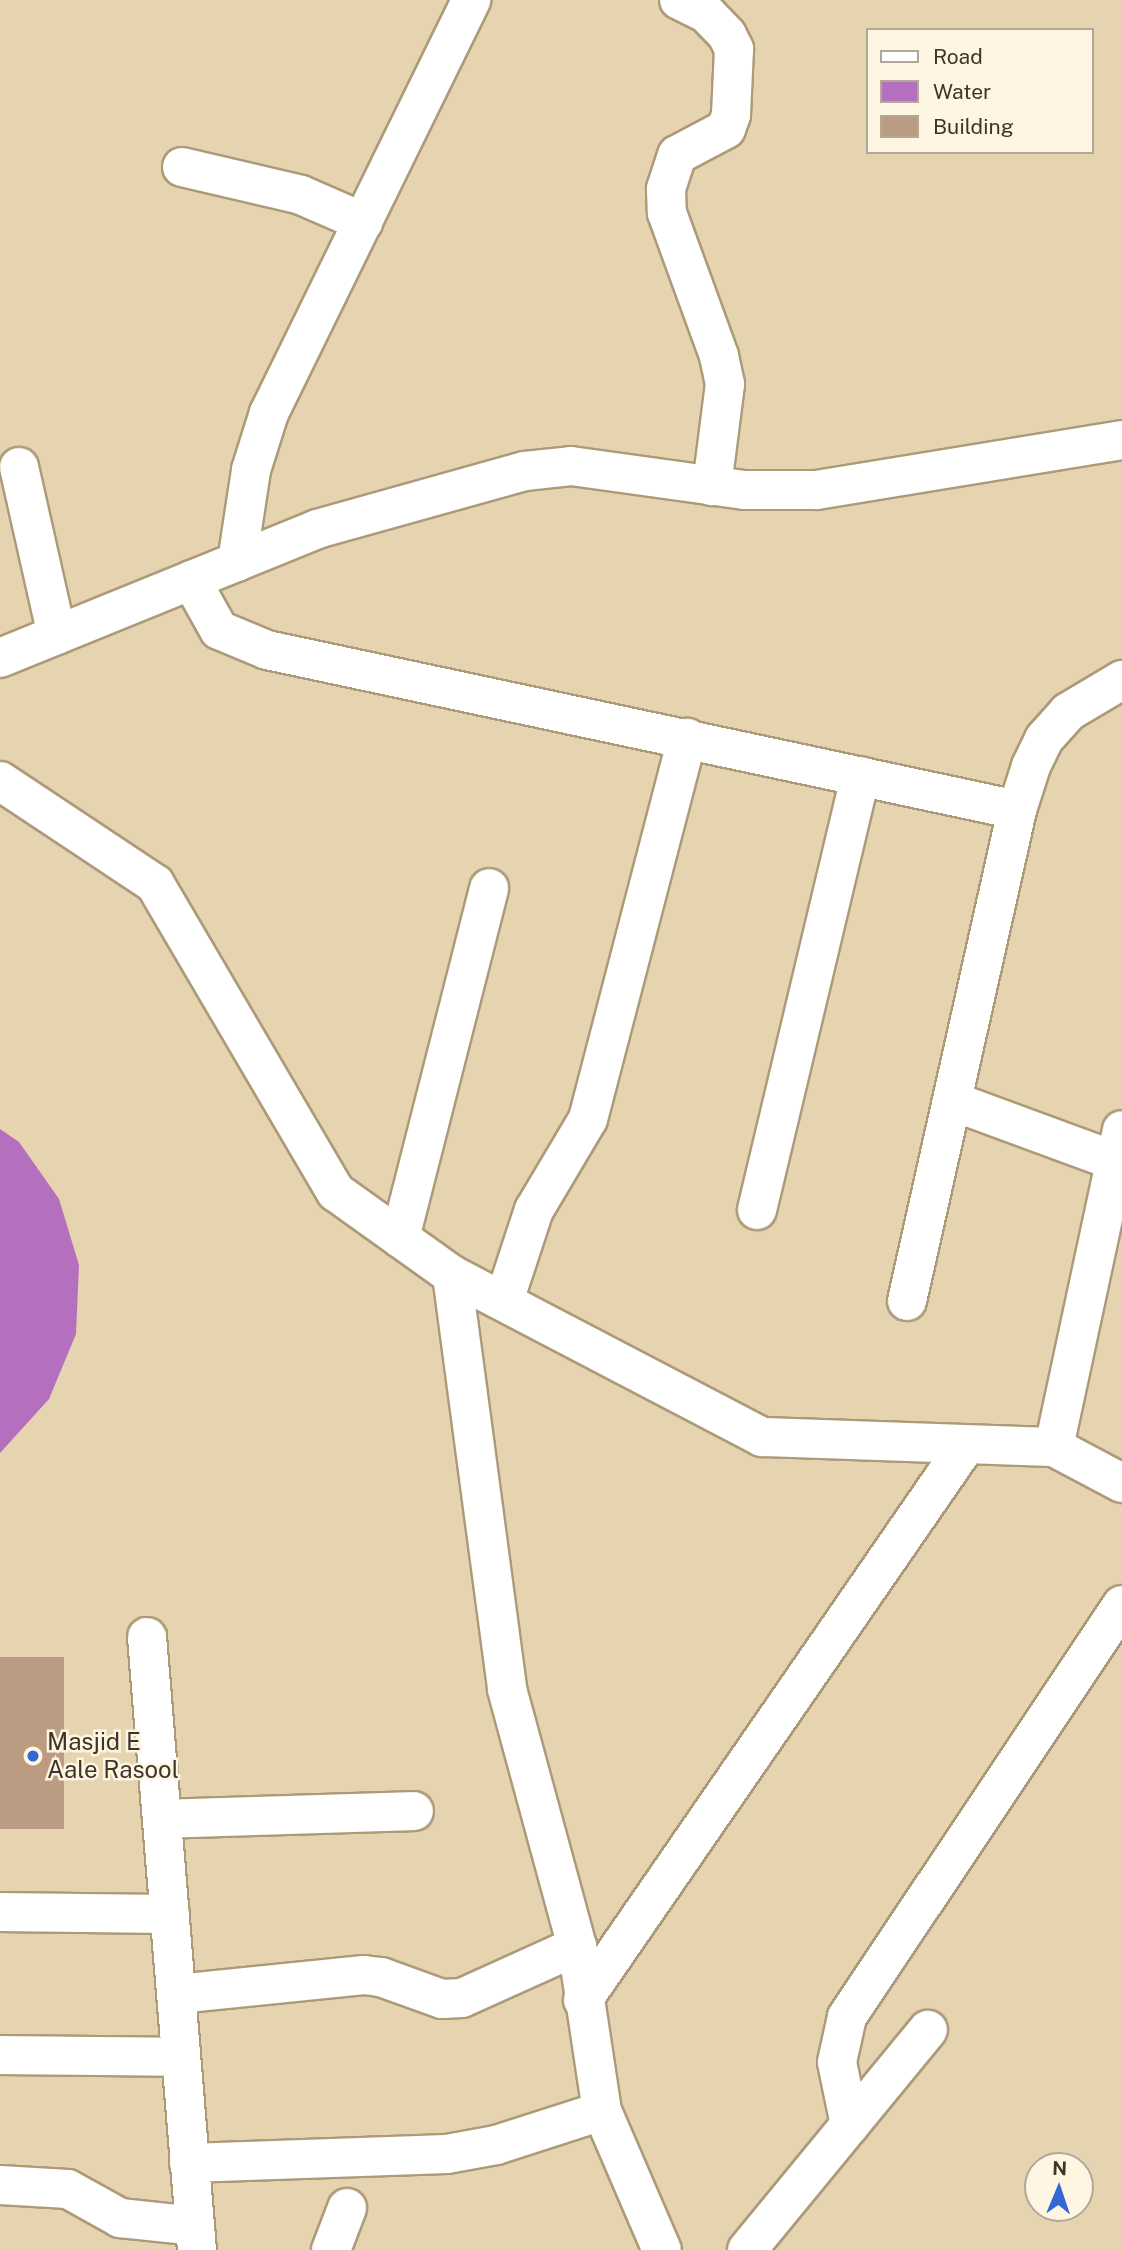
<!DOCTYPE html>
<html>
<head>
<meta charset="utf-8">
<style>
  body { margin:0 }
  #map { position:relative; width:1122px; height:2250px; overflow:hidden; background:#e6d3af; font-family:"Public Sans",sans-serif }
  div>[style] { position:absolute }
  .water>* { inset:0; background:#b56fbf }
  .building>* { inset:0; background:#bb9c82; transform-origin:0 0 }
  .roads { filter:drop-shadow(2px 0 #ac9a78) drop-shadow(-2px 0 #ac9a78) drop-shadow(0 2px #ac9a78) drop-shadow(0 -2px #ac9a78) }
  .minor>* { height:38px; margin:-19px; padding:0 19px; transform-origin:19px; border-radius:19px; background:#fff }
  .dots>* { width:19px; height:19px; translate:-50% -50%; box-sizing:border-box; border:4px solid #fff5e3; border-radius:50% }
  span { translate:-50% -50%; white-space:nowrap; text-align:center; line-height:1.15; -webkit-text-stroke:5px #fff5e3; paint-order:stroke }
  .poi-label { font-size:24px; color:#3d3527 }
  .left { translate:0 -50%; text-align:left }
  .legend { position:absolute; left:866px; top:28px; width:228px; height:126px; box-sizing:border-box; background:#fff5e3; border:2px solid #b1a898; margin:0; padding:9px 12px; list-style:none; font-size:21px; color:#3d3527 }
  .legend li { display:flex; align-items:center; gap:14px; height:35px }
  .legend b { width:35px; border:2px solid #b1a898 }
  .north { position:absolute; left:1024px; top:2152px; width:70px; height:70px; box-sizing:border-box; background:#fff5e3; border:2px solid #b1a898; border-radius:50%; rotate:2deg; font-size:19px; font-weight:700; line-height:28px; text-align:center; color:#3d3527 }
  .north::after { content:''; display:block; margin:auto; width:24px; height:32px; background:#3168d6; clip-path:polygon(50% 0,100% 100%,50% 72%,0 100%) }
</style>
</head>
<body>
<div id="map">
  <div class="water">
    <div style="clip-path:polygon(0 1129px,19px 1142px,59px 1199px,79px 1265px,76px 1334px,49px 1399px,0 1453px)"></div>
  </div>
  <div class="building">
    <div style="left:0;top:1657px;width:64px;height:172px"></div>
  </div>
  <div class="roads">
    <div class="minor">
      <div style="left:679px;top:0;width:30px;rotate:26deg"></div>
      <div style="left:706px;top:13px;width:30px;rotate:46deg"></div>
      <div style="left:727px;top:35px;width:16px;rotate:63deg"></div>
      <div style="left:734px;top:49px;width:66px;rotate:92.6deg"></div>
      <div style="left:731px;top:115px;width:15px;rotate:110deg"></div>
      <div style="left:726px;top:129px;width:55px;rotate:152deg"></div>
      <div style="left:677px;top:155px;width:36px;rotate:108deg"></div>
      <div style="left:666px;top:189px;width:24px;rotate:88deg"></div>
      <div style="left:667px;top:213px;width:152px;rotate:70deg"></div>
      <div style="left:719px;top:356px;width:29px;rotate:78deg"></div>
      <div style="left:725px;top:384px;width:103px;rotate:97.3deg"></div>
      <div style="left:182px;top:167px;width:122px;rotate:13.2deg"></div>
      <div style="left:301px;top:195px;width:68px;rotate:23.5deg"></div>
      <div style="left:19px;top:467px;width:172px;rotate:77.3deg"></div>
      <div style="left:237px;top:562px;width:93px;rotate:-81.3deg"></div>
      <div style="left:251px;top:470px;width:60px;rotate:-72.5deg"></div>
      <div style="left:269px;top:413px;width:460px;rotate:-63.9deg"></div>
      <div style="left:191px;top:580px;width:57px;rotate:60.8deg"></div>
      <div style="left:219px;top:630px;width:52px;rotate:22.6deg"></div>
      <div style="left:267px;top:650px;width:767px;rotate:12.04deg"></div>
      <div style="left:0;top:658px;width:342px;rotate:-22.1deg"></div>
      <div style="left:317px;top:529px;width:216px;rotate:-15.6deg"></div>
      <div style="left:525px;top:471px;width:46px;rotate:-6.2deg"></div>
      <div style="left:571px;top:466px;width:175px;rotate:7.9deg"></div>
      <div style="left:744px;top:490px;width:73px"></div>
      <div style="left:817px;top:490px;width:309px;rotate:-9.3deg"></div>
      <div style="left:0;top:781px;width:186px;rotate:33.6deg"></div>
      <div style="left:155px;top:884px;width:357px;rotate:59.6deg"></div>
      <div style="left:336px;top:1192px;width:143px;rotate:35.6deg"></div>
      <div style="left:452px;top:1275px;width:350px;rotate:27.6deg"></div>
      <div style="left:762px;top:1437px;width:292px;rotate:2deg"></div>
      <div style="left:1054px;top:1447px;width:77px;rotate:27.9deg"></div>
      <div style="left:952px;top:1101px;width:174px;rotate:20.2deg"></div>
      <div style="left:757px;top:1210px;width:446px;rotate:-76.6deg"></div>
      <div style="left:400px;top:1238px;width:361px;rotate:-75.7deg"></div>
      <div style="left:452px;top:1275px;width:418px;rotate:82.4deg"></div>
      <div style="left:507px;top:1689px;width:266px;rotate:74.8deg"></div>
      <div style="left:577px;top:1946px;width:167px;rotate:81.4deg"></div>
      <div style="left:602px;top:2111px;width:151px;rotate:66.7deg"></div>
      <div style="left:504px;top:1301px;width:96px;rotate:-71.8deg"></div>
      <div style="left:534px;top:1210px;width:106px;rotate:-59.3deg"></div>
      <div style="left:588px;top:1119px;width:394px;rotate:-75.4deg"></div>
      <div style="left:907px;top:1301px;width:503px;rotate:-77.37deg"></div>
      <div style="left:1017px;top:810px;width:46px;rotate:-72.3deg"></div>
      <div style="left:1031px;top:766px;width:30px;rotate:-64deg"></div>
      <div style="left:1044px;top:739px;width:36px;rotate:-48deg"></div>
      <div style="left:1068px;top:712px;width:63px;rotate:-30.7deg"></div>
      <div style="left:1054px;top:1447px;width:324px;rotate:-77.9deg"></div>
      <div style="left:147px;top:1637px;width:615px;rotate:85.34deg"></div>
      <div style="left:162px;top:1819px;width:252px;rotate:-1.8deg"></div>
      <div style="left:0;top:1912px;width:170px;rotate:0.7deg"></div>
      <div style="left:177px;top:1994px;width:188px;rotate:-5.8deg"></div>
      <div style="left:364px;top:1975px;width:17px;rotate:7deg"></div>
      <div style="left:381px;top:1977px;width:65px;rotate:19.8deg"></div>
      <div style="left:442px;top:1999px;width:20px;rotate:-3deg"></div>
      <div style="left:462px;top:1998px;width:126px;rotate:-24.3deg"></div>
      <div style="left:583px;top:2000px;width:674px;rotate:-55.39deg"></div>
      <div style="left:0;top:2055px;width:179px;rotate:0.6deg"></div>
      <div style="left:850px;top:2125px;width:64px;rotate:-101.7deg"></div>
      <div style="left:837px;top:2062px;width:46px;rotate:-77.5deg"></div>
      <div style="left:847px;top:2017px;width:495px;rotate:-56.3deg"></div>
      <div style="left:189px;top:2163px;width:258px;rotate:-2deg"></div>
      <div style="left:447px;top:2154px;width:50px;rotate:-10.4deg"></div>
      <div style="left:496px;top:2145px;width:111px;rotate:-17.8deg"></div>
      <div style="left:0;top:2185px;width:68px;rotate:3.4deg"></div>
      <div style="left:68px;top:2189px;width:60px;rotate:29.1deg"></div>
      <div style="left:120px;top:2218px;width:75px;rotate:6.1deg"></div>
      <div style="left:331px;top:2250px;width:45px;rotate:-69.1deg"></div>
      <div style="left:747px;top:2250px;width:285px;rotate:-50.6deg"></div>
    </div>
  </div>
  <div class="dots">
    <div style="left:33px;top:1756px;background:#3168d6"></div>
  </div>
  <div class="poi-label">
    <span class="left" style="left:47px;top:1756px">Masjid E<br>Aale Rasool</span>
  </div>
  <ul class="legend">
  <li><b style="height:9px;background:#fff"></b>Road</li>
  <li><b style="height:19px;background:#b56fbf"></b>Water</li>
  <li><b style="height:19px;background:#bb9c82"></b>Building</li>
  </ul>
  <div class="north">N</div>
</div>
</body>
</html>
